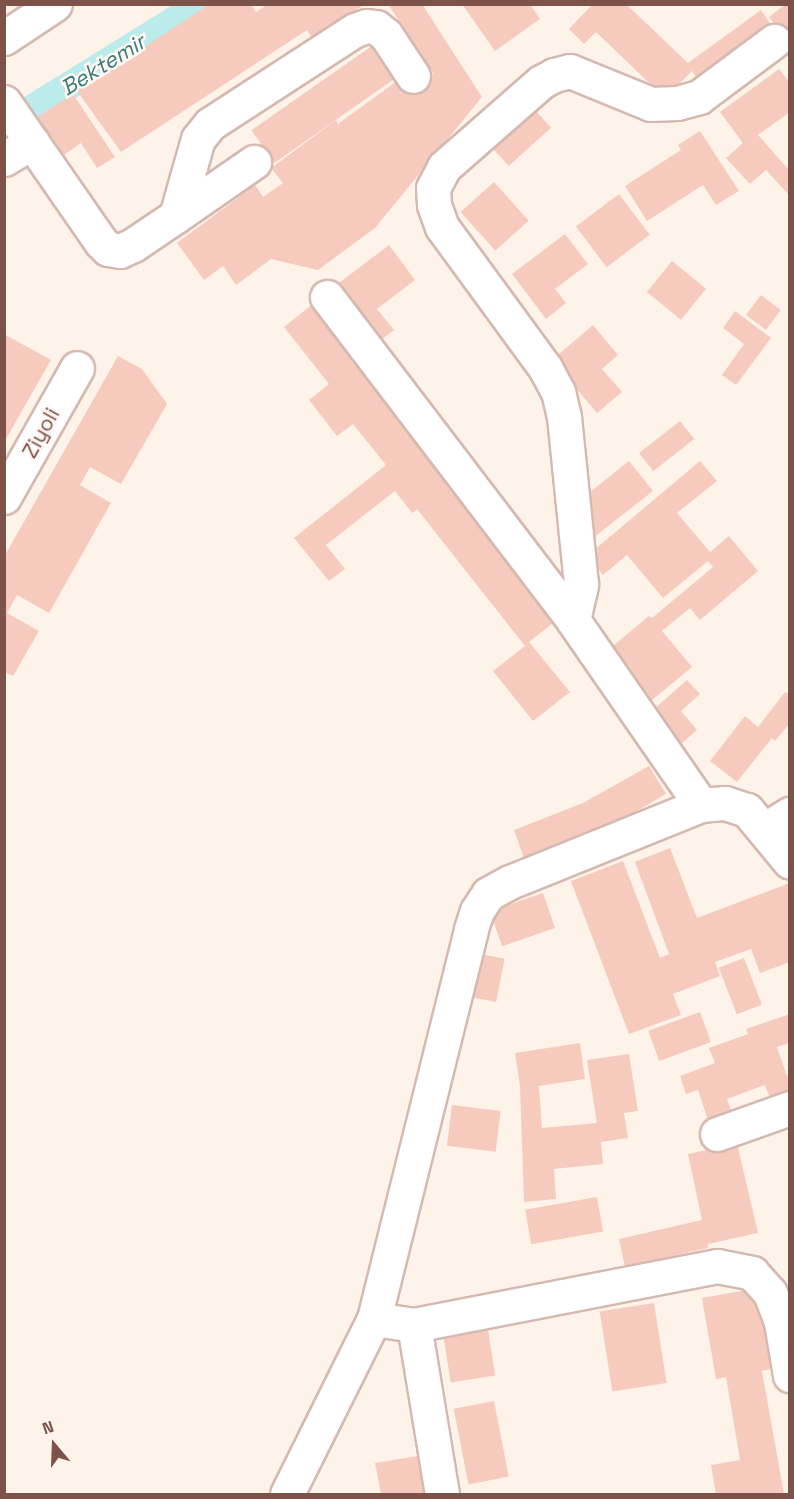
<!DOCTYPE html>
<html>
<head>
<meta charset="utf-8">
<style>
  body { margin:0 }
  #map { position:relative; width:794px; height:1499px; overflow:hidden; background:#fef3e9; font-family:"Space Grotesk",sans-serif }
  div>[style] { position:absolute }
  .canal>* { height:28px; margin:-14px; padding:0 14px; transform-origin:14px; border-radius:14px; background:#bbebea }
  .building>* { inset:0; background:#f7cabe; transform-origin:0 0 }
  .roads { filter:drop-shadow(2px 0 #d5b9b0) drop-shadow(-2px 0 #d5b9b0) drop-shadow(0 2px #d5b9b0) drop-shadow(0 -2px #d5b9b0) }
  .minor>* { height:33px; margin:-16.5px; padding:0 16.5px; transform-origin:16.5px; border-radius:16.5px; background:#fff }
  span { translate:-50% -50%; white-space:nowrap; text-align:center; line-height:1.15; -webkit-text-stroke:5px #fff7f2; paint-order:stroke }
  .street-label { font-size:21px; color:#7d5249 }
  .water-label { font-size:22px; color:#387b7b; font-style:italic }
  .frame { position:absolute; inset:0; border:6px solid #7d5249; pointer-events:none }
  .north { position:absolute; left:24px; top:1415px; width:60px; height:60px; -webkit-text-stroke:4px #fff7f2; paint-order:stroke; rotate:341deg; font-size:16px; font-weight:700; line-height:24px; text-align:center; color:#7d5249 }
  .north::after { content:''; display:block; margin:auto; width:21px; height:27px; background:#7d5249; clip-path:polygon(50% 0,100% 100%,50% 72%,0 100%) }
</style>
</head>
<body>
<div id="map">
  <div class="canal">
    <div style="left:4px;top:126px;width:232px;rotate:-31.8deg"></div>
  </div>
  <div class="building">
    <div style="clip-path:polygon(210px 4px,251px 4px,256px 12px,268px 4px,365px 4px,312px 38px,307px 30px,121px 152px,77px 91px)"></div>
    <div style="clip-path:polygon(388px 4px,422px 4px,482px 97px,375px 228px,318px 270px,271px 259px,236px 285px,223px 266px,204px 280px,177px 243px,255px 185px,263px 197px,283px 183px,271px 168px,336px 120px,338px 124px,401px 78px,409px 90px,433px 73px)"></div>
    <div style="clip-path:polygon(462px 4px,530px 4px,540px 19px,495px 51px)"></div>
    <div style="clip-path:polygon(593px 4px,626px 4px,688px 63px,761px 10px,774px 29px,700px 83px,692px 71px,665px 98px,596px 32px,584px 44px,569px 29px)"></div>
    <div style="clip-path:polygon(786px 4px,790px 4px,790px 36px,785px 39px,769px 17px)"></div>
    <div style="left:376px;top:43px;width:40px;height:152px;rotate:55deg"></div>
    <div style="clip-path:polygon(779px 69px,790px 83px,790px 112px,758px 135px,790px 171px,790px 196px,766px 170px,750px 184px,726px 158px,743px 143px,720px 112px)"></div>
    <div style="clip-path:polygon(73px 94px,115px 157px,97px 168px,81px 143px,57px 160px,31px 121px)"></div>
    <div style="left:535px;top:110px;width:24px;height:57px;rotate:48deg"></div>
    <div style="clip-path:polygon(700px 131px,739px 191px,716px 205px,703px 185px,647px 221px,625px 186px,681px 150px,678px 145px)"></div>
    <div style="left:494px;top:182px;width:52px;height:45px;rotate:48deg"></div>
    <div style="left:619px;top:194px;width:51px;height:54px;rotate:53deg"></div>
    <div style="clip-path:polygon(565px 234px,588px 264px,555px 289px,566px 303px,546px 319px,512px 274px)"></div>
    <div style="clip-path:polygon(389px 245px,415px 280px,377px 309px,394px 330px,378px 342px,335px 286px)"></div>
    <div style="left:672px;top:261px;width:44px;height:40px;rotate:39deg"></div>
    <div style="left:761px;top:295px;width:25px;height:25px;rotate:37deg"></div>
    <div style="clip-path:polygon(314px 303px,562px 616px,529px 642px,570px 692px,533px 721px,493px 671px,525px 646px,417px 509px,412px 513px,395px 491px,326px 545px,345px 569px,329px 581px,294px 538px,386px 465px,353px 424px,337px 436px,309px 400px,329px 384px,284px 327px)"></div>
    <div style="clip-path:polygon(735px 311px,771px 338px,736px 385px,722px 375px,744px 344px,723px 328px)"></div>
    <div style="clip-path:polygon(593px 325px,618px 355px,602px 369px,622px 392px,597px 413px,552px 360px)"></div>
    <div style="clip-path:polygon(4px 334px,51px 360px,6px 439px,4px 438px)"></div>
    <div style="clip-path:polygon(118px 356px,142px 369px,167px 404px,121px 484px,90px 467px,80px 485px,111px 503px,49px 613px,17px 595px,7px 613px,39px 631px,13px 676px,4px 672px,4px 557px)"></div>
    <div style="left:680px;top:421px;width:23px;height:52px;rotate:52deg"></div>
    <div style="clip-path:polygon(629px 461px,653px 491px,589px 541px,580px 500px)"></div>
    <div style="clip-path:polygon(700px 461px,717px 481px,677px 513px,710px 552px,729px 536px,758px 571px,700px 620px,690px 608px,662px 631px,692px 667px,651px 701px,608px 650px,649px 616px,652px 618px,713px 567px,708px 561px,663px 598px,627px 555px,603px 575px,587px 556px)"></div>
    <div style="clip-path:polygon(687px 680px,700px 694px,681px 711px,697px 730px,682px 743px,653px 710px)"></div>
    <div style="clip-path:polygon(785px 692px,790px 695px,790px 723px,775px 741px,772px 738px,737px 782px,710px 761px,745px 716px,758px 727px)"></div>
    <div style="clip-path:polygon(649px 766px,666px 794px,611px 826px,524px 858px,514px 830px,583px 803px)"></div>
    <div style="clip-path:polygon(670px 848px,697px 918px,790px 883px,790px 962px,760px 973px,751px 949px,715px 962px,720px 976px,673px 994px,681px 1015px,629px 1034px,571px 881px,623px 861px,660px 958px,669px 954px,635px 862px)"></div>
    <div style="left:543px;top:893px;width:37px;height:56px;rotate:71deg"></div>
    <div style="left:480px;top:954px;width:25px;height:44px;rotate:11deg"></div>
    <div style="left:744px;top:958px;width:50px;height:27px;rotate:69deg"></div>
    <div style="left:700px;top:1012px;width:32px;height:55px;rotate:70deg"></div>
    <div style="clip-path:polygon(790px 1014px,790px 1043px,777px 1047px,787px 1076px,790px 1075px,790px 1103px,774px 1109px,765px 1085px,727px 1099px,733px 1115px,709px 1123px,698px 1090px,686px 1094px,680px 1076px,715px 1063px,709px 1048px,748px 1034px,746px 1029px)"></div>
    <div style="clip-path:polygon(580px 1043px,585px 1079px,539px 1086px,542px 1128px,597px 1123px,587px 1060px,629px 1054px,638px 1111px,624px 1113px,628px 1138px,601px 1142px,603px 1164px,554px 1169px,556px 1199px,524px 1202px,520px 1086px,515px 1053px)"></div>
    <div style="left:452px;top:1105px;width:49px;height:41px;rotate:7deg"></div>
    <div style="clip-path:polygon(737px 1143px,758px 1233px,708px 1244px,708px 1248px,625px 1267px,619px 1239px,702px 1220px,688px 1154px)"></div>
    <div style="left:597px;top:1197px;width:35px;height:73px;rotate:80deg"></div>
    <div style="clip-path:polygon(758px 1288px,771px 1369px,762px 1371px,784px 1494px,716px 1494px,711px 1465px,740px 1460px,726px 1377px,716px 1379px,702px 1298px)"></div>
    <div style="left:654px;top:1303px;width:81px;height:55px;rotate:81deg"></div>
    <div style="left:488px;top:1330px;width:46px;height:45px;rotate:81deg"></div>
    <div style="left:494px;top:1401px;width:77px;height:41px;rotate:79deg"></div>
    <div style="clip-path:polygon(424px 1455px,431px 1494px,381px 1494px,375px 1463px)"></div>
  </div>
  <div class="roads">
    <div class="minor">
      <div style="left:4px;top:38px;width:61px;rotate:-33.7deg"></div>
      <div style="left:4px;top:102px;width:170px;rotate:55.3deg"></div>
      <div style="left:101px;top:242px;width:10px;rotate:45deg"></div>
      <div style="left:108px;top:249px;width:12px;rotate:9deg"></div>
      <div style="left:120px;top:251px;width:14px;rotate:-25deg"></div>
      <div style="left:133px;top:245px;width:52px;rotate:-34deg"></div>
      <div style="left:176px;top:216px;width:80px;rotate:-74.1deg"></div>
      <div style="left:198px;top:139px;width:19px;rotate:-51deg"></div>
      <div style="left:210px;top:124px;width:173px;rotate:-33deg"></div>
      <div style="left:355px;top:30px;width:12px;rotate:-20deg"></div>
      <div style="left:366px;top:26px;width:10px;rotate:6deg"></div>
      <div style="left:376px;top:27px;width:13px;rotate:39deg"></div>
      <div style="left:386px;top:35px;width:49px;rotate:56.6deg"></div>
      <div style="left:4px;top:159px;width:33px;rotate:-31deg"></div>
      <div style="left:176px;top:216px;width:95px;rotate:-34.7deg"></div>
      <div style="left:327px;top:297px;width:406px;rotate:52.7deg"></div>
      <div style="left:4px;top:497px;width:148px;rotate:-60.5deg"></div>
      <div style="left:701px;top:805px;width:225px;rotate:-124.7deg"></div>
      <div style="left:573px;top:620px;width:37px;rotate:-77deg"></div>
      <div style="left:581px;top:584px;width:168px;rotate:-95.8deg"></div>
      <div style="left:564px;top:417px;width:26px;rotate:-103deg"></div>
      <div style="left:558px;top:392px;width:26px;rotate:-118deg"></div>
      <div style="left:546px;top:369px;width:176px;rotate:-126.2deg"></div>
      <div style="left:442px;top:227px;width:23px;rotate:-110deg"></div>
      <div style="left:434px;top:205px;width:17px;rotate:-93deg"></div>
      <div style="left:433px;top:188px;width:24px;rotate:-62deg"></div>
      <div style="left:444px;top:167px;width:129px;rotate:-41.2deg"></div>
      <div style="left:541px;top:82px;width:15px;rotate:-28deg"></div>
      <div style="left:554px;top:75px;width:16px;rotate:-14deg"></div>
      <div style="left:570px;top:71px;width:87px;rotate:22.2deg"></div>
      <div style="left:651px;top:104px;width:26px;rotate:-2deg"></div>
      <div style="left:677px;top:103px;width:23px;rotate:-15deg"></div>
      <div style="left:699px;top:97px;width:94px;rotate:-36.7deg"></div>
      <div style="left:764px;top:830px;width:31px;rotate:-32deg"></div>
      <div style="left:717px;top:1134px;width:77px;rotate:-19.6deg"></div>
      <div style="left:374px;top:1319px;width:40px;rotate:8.5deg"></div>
      <div style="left:414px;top:1325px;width:309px;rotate:-11deg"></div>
      <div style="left:717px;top:1266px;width:36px;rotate:11deg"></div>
      <div style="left:752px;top:1273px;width:27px;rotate:48deg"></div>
      <div style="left:770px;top:1293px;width:31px;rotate:69deg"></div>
      <div style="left:781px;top:1322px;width:54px;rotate:80.4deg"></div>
      <div style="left:414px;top:1325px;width:171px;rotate:80.6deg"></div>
      <div style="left:287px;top:1494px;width:195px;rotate:-63.6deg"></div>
      <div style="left:374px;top:1319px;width:402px;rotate:-76deg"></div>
      <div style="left:471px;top:929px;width:19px;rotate:-72deg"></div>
      <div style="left:477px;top:911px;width:20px;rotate:-57deg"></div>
      <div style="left:488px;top:894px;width:25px;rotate:-29deg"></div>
      <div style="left:510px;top:882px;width:206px;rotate:-22deg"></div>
      <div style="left:701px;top:805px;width:24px;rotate:-5deg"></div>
      <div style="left:725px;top:803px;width:23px;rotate:18deg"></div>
      <div style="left:747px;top:810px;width:67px;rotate:50.4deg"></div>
    </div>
  </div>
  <div class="street-label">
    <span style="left:41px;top:433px;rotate:-61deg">Ziyoli</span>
  </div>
  <div class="water-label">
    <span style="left:103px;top:65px;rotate:-32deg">Bektemir</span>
  </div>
  <div class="frame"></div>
  <div class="north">N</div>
</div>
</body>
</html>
